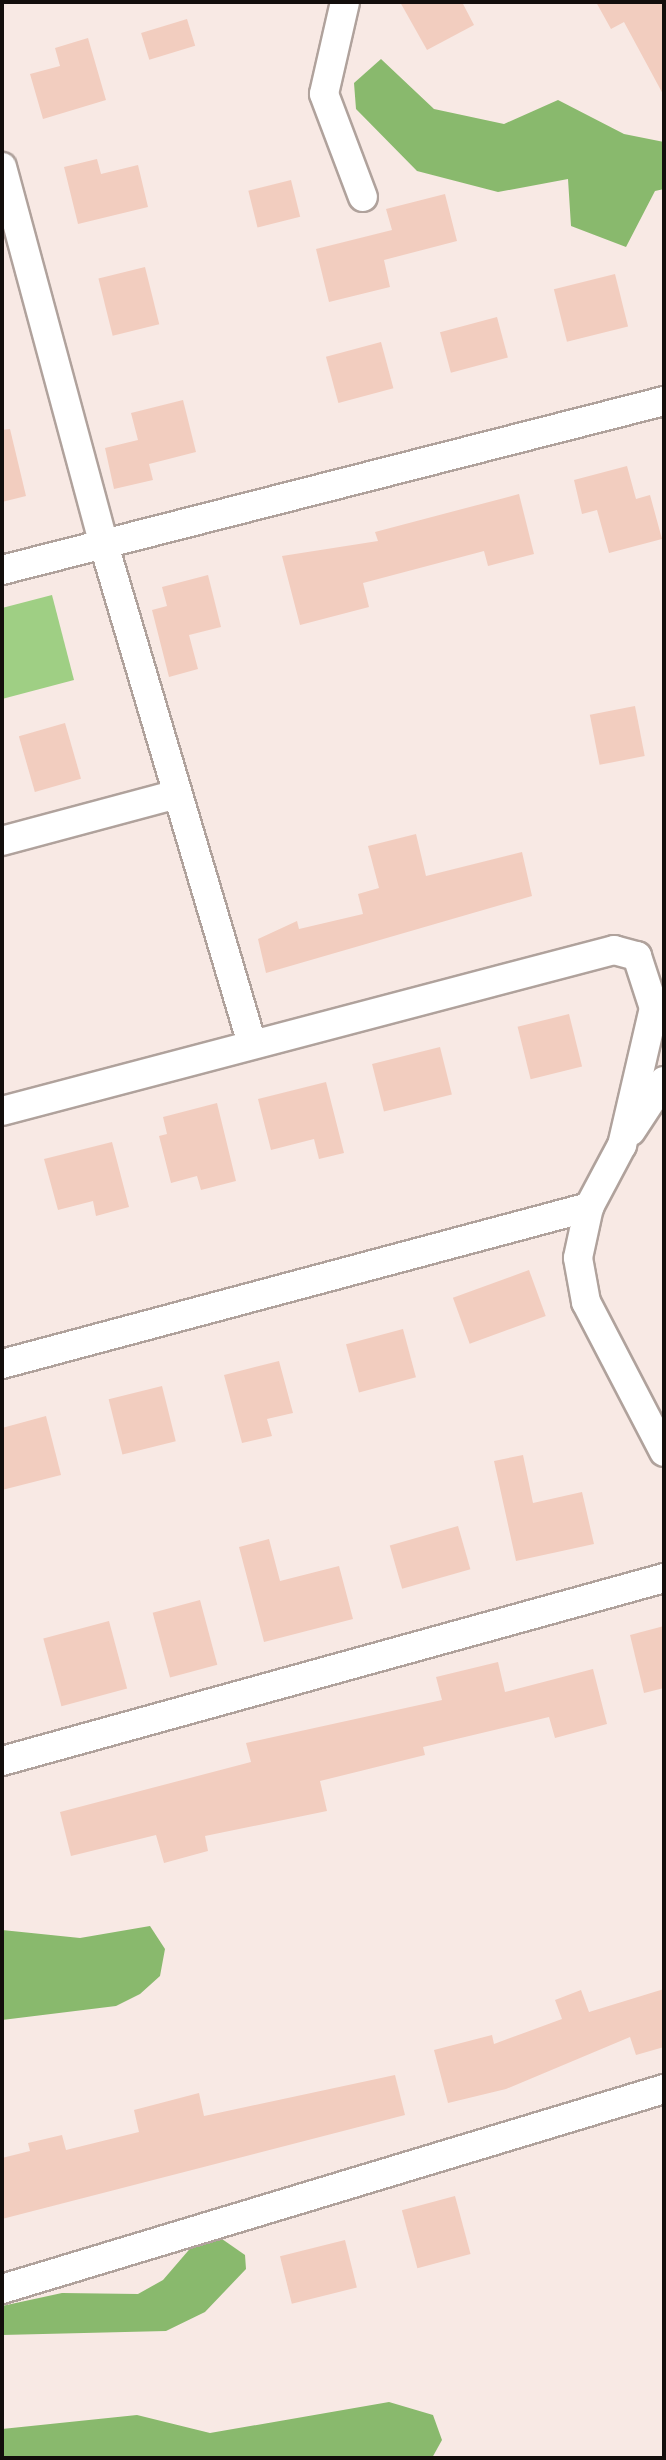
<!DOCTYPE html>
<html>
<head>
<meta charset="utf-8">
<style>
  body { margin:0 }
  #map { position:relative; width:666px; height:2460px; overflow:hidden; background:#f8e9e4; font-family:Lato,sans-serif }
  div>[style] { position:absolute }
  .green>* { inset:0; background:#9fcf84 }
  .forest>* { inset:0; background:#89b96d }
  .building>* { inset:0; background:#f2cdbf; transform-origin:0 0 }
  .roads { filter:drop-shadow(2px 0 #b0a29c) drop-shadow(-2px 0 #b0a29c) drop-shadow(0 2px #b0a29c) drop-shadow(0 -2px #b0a29c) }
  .minor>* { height:28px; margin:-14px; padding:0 14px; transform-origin:14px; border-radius:14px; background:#fff }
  span { translate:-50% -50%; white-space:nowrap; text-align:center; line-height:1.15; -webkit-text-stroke:6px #fff9f6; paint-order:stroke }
  .frame { position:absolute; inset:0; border:4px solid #130e0c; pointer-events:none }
</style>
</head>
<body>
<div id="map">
  <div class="green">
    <div style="clip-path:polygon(52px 595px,74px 680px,2px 699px,2px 608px)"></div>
  </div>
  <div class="forest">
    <div style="clip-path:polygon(381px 59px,434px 109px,504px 124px,558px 100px,624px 134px,664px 142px,664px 189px,655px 191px,626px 247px,571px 226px,568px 179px,498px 192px,417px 171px,356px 109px,354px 83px)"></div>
    <div style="clip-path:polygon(150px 1926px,165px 1949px,160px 1976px,140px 1994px,116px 2006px,2px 2020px,2px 1930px,80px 1938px)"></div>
    <div style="clip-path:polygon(222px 2239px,245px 2255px,246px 2269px,205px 2312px,166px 2331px,2px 2335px,2px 2306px,62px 2293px,138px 2294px,163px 2280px,194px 2244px)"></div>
    <div style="clip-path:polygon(389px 2402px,433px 2415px,442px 2440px,432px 2458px,2px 2458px,2px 2429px,137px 2415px,210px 2433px)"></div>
  </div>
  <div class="building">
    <div style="clip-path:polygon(400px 2px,462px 2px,474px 25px,427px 50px)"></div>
    <div style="clip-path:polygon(596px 2px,664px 2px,664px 96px,624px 22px,611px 29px)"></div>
    <div style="left:187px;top:19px;width:28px;height:48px;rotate:73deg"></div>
    <div style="clip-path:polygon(88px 38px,106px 100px,43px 119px,30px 74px,60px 66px,55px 48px)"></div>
    <div style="clip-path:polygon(97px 159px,101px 174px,138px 165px,148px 207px,78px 224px,64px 167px)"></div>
    <div style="left:291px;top:180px;width:38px;height:44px;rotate:76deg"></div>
    <div style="clip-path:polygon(445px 194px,457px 241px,384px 260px,390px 287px,329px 302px,316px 249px,392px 230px,386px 209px)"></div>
    <div style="left:145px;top:267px;width:59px;height:48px;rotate:76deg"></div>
    <div style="left:615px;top:274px;width:54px;height:63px;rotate:76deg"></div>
    <div style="left:497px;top:317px;width:42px;height:59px;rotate:75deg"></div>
    <div style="left:381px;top:342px;width:48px;height:57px;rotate:75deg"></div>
    <div style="clip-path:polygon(183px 400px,196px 452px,149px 464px,153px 480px,114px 489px,105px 448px,138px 440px,131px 413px)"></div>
    <div style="clip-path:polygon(10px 429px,26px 496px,2px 502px,2px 430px)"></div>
    <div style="clip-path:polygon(627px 466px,636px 499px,650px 495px,662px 539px,609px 553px,597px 510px,582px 514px,574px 480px)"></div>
    <div style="clip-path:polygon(519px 494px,534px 554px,488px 566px,484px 551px,363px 583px,369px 607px,300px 625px,282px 556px,378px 541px,375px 532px)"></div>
    <div style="clip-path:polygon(208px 575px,221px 627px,189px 635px,198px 669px,169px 677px,152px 610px,167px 606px,162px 587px)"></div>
    <div style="left:635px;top:706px;width:51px;height:46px;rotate:79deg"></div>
    <div style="left:65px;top:723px;width:58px;height:48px;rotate:74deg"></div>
    <div style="clip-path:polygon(416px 834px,426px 876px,522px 852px,532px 896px,266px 973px,258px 939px,297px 921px,299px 929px,363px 914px,358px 894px,379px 888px,368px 846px)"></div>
    <div style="left:569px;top:1014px;width:54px;height:53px;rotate:76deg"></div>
    <div style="left:440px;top:1047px;width:49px;height:70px;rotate:76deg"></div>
    <div style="clip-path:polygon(326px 1082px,344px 1153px,319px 1159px,314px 1139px,271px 1150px,258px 1099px)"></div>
    <div style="clip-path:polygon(217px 1103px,236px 1181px,201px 1190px,197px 1176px,171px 1183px,159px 1136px,167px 1134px,163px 1117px)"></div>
    <div style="clip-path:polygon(112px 1142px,129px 1207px,96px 1216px,93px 1201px,58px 1210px,44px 1159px)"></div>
    <div style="left:529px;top:1270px;width:49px;height:81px;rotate:70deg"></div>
    <div style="left:403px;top:1329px;width:50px;height:59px;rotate:75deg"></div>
    <div style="clip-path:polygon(279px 1361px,293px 1413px,267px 1419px,272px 1436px,242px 1443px,224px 1375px)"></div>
    <div style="left:162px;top:1386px;width:57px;height:55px;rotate:76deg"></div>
    <div style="clip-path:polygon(46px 1416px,61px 1475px,2px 1490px,2px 1428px)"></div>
    <div style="clip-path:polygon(523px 1455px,533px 1503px,582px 1492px,594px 1544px,516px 1561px,494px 1461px)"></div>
    <div style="left:458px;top:1526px;width:45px;height:71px;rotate:74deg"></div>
    <div style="clip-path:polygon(269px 1539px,280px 1581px,339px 1566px,353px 1619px,264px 1642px,239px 1547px)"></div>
    <div style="left:200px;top:1600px;width:67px;height:49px;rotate:75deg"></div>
    <div style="left:109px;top:1621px;width:70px;height:68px;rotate:75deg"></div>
    <div style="clip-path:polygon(664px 1626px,664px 1688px,644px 1693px,630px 1635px)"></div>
    <div style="clip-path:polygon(498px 1662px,505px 1692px,593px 1669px,607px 1724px,555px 1738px,549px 1717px,423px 1747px,425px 1755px,320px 1781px,327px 1811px,205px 1836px,208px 1851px,164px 1863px,156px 1835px,71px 1856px,60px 1812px,251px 1762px,246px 1743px,442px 1700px,436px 1677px)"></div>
    <div style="clip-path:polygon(664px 1989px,664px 2047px,636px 2055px,630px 2037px,506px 2089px,448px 2103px,434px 2050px,492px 2035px,494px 2044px,562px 2019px,555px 2000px,581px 1990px,589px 2012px)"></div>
    <div style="clip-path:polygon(395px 2075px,405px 2115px,2px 2219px,2px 2158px,30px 2151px,28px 2143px,62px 2135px,66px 2150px,139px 2132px,134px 2110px,199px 2093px,204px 2116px)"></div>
    <div style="left:455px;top:2196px;width:60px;height:55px;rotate:75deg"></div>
    <div style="left:345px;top:2240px;width:49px;height:67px;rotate:76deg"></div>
  </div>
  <div class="roads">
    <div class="minor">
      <div style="left:345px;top:2px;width:94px;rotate:102.9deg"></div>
      <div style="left:324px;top:94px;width:110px;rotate:69.3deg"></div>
      <div style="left:2px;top:167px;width:392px;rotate:74.9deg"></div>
      <div style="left:104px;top:545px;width:520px;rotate:73.48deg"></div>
      <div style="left:2px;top:570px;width:683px;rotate:-14.32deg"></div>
      <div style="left:2px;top:841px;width:181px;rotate:-15deg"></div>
      <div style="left:2px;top:1111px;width:633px;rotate:-14.74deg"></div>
      <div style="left:614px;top:950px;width:24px;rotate:15deg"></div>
      <div style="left:637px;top:956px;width:55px;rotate:71.9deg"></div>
      <div style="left:654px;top:1008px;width:141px;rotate:103.1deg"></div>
      <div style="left:622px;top:1145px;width:70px;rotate:118deg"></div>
      <div style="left:589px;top:1207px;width:52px;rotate:102.2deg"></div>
      <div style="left:578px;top:1258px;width:45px;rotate:79.7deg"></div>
      <div style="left:586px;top:1302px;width:169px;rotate:62.5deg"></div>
      <div style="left:631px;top:1131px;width:60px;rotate:-56.6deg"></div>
      <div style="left:2px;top:1364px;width:608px;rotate:-14.97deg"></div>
      <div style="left:2px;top:1761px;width:687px;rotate:-15.45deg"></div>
      <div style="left:2px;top:2289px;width:692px;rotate:-16.81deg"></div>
    </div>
  </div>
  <div class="frame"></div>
</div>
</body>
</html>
